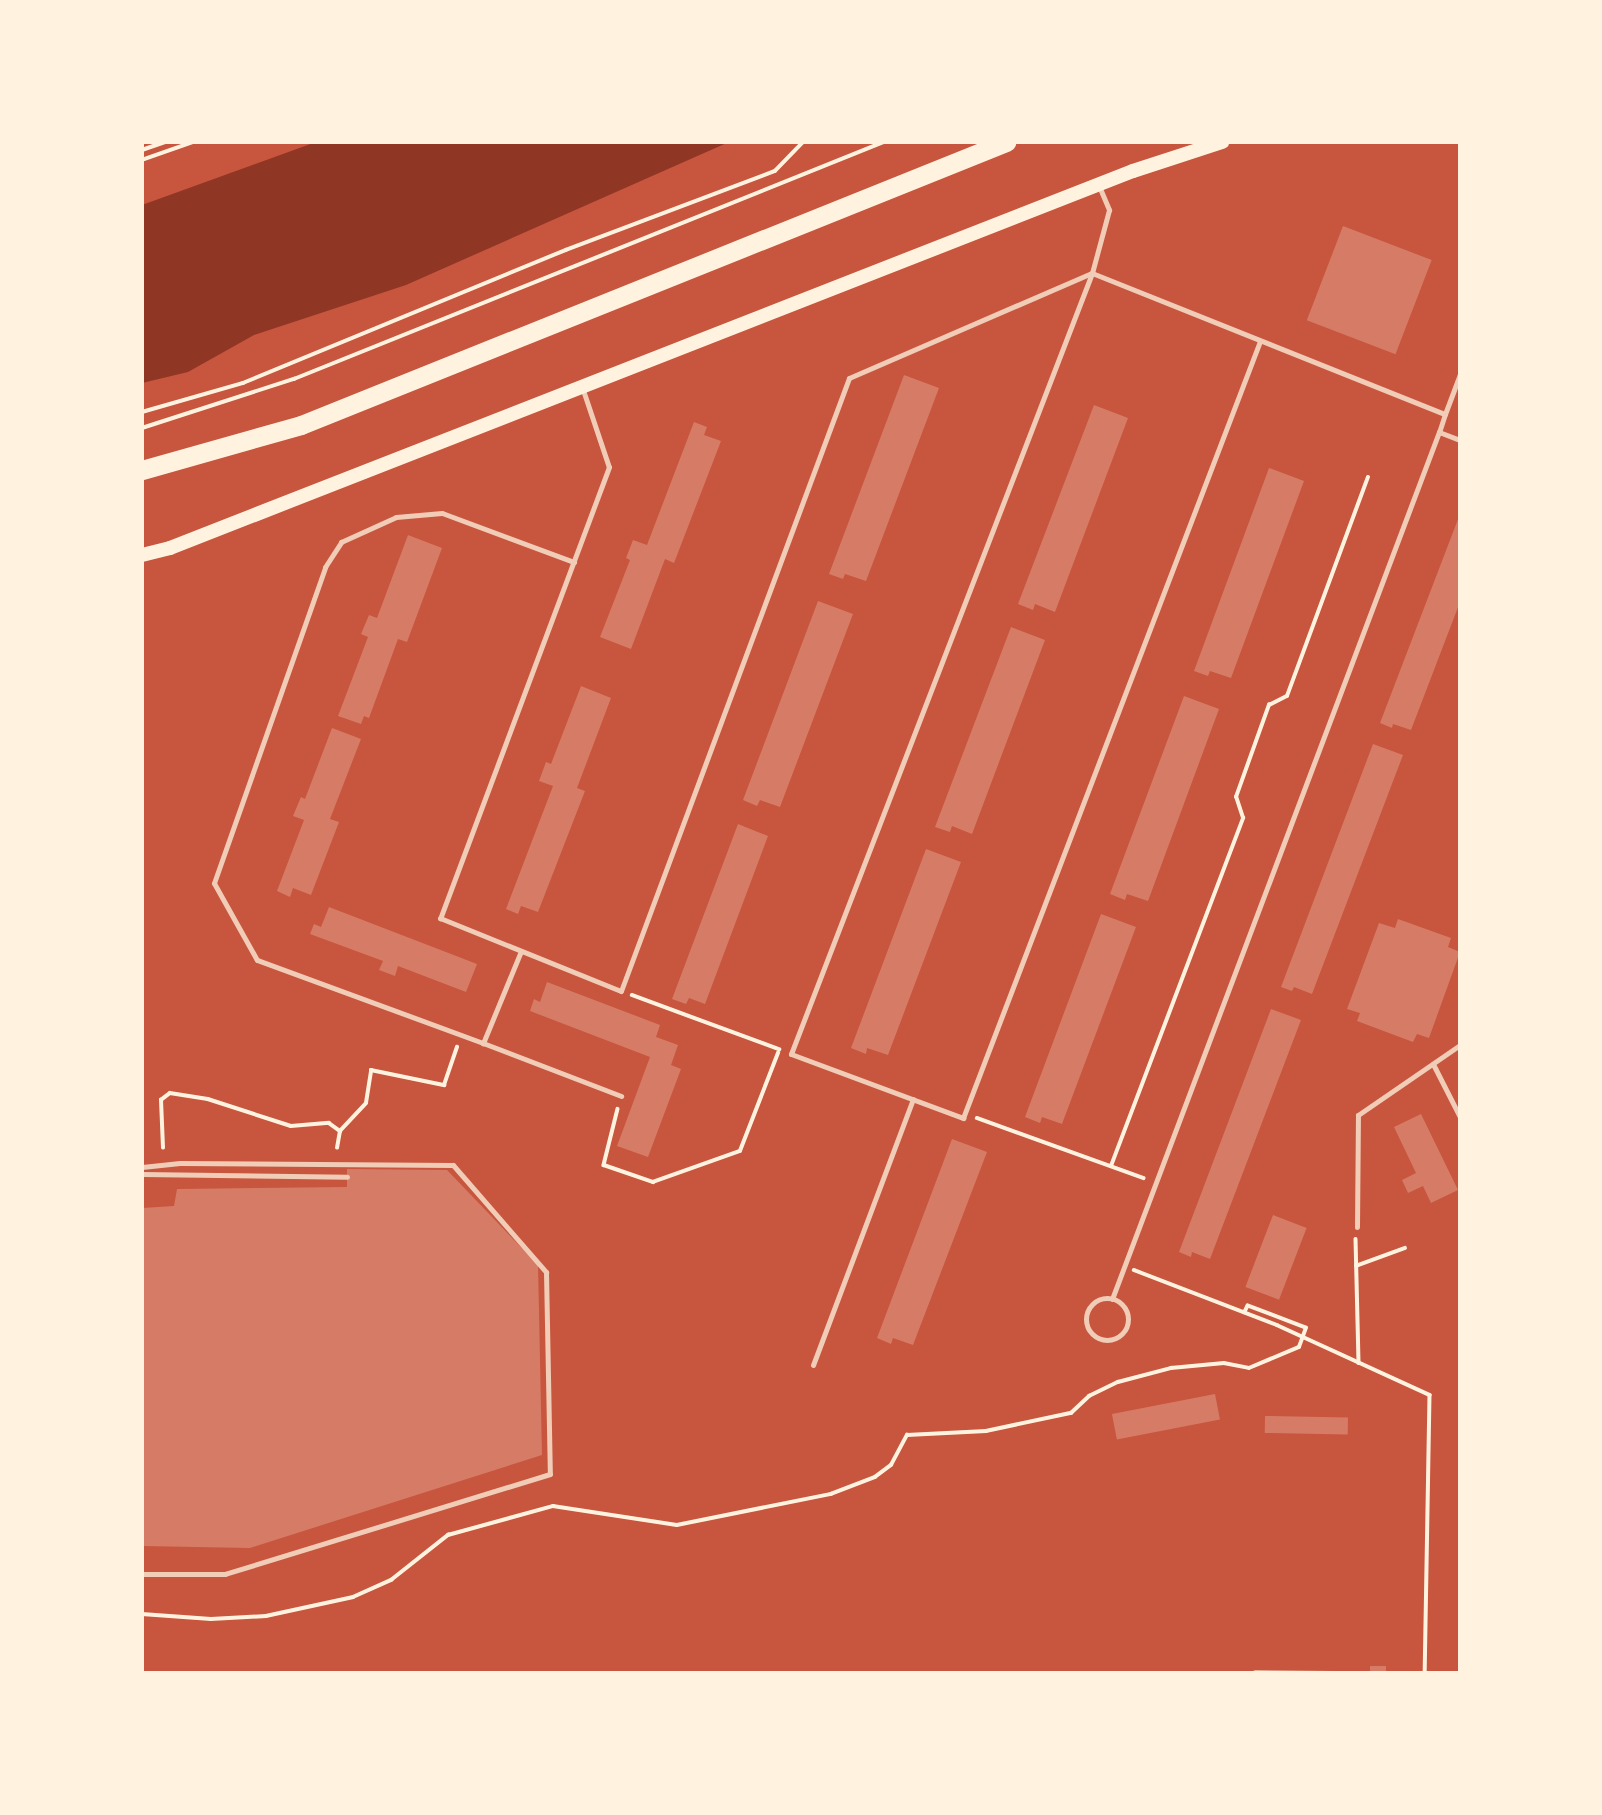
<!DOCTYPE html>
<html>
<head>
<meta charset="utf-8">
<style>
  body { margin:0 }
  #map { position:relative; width:1602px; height:1815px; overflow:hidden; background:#c8553d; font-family:"Exo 2",sans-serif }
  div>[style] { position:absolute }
  .water>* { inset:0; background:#8f3625 }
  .building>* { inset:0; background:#d67c66; transform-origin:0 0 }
  .path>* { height:3.5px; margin:-1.75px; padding:0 1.75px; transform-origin:1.75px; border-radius:1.75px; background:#fff3e0 }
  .service>* { height:5px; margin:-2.5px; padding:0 2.5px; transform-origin:2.5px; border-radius:2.5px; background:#f1ccb7 }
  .service>.ring { margin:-2.5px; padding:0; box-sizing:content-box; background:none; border:5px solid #f1ccb7; border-radius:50% }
  .secondary>* { height:14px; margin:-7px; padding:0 7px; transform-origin:7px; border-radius:7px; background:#fff3e0 }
  .trunk>* { height:19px; margin:-9.5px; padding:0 9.5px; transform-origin:9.5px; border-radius:9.5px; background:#fff3e0 }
  .rail>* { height:5px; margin:-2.5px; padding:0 2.5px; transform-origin:2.5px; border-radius:2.5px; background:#e9b49f }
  span { translate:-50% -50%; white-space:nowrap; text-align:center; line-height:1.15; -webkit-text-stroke:7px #fff3e0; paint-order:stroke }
  .frame { position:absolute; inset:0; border:144px solid #fff3e0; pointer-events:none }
</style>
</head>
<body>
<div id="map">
  <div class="water">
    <div style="clip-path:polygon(316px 142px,729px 142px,406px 285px,254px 335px,188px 372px,142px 383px,142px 205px)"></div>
  </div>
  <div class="building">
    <div style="left:1343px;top:226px;width:95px;height:101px;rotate:21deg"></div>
    <div style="clip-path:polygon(904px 375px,939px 388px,866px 581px,845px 574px,843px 579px,829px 574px)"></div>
    <div style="clip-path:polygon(1094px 405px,1128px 418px,1055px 612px,1035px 604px,1033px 610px,1018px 604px)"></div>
    <div style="clip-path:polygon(694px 422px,707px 427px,704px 435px,721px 441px,674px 563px,665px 559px,631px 649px,600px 637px,630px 560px,626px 558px,633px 540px,647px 545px)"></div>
    <div style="clip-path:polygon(1269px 468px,1304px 481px,1231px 678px,1210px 671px,1208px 676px,1194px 671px)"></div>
    <div style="clip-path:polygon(1460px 514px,1460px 602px,1411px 730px,1393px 724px,1392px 728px,1380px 723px)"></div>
    <div style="clip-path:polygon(408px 535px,442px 548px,407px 642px,398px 639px,369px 718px,364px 716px,361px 724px,338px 716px,368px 637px,361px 634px,369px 615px,377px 618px)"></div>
    <div style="clip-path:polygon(818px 601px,853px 614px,780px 807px,760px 800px,757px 806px,743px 800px)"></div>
    <div style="clip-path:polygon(1011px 627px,1045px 640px,972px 834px,952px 826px,950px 832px,935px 827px)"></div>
    <div style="clip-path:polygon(581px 686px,611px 698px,577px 788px,585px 791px,538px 912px,521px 906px,518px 914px,506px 909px,553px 786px,539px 781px,546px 762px,551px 764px)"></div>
    <div style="clip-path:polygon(1184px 696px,1219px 709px,1148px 901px,1127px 894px,1125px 900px,1110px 894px)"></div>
    <div style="clip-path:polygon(332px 728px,361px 739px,330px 819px,339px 822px,311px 895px,293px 888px,290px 897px,277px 891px,304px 820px,293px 816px,301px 797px,305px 799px)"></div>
    <div style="clip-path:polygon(1373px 744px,1403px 755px,1312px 994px,1294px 987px,1292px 991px,1281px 987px)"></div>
    <div style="clip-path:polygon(738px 824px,768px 836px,705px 1004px,689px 998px,686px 1004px,672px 999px)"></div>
    <div style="clip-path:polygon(926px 849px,961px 862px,888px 1055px,867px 1048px,866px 1054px,851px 1048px)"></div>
    <div style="clip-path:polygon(329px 907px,477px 964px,466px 992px,398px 966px,395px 976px,379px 970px,383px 961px,310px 934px,314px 924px,321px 927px)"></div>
    <div style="clip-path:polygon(1101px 914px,1136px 927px,1062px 1124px,1042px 1117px,1040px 1123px,1025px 1117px)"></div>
    <div style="clip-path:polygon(1398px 919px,1451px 938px,1448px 947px,1460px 952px,1429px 1038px,1417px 1034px,1413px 1042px,1357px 1021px,1360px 1013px,1347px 1009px,1379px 923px,1395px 928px)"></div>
    <div style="clip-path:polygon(547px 982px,660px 1025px,656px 1037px,678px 1045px,671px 1065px,681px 1069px,648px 1157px,617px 1146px,650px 1057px,530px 1011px,534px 999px,540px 1002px)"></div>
    <div style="clip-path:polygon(1271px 1009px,1301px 1020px,1210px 1259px,1192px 1252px,1191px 1257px,1179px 1252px)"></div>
    <div style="clip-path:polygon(1421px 1114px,1458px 1190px,1431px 1203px,1423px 1186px,1408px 1193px,1402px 1180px,1416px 1173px,1394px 1127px)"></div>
    <div style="clip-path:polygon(952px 1139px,987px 1152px,913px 1345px,893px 1338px,891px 1344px,877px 1338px)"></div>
    <div style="clip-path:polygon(347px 1169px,447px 1170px,538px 1265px,542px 1455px,250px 1548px,142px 1546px,142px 1208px,174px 1206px,177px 1189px,347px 1187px)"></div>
    <div style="left:1273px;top:1215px;width:36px;height:77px;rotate:21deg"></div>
    <div style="left:1215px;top:1394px;width:26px;height:105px;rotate:79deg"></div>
    <div style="left:1265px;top:1416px;width:83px;height:17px;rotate:1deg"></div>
    <div style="left:1370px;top:1666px;width:16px;height:7px"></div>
  </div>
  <div class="path">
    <div style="left:142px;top:150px;width:24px;rotate:-19deg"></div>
    <div style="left:142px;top:160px;width:54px;rotate:-19.4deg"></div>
    <div style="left:142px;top:412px;width:105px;rotate:-16deg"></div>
    <div style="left:243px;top:383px;width:349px;rotate:-22.4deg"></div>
    <div style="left:566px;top:250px;width:223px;rotate:-20.7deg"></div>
    <div style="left:775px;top:171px;width:40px;rotate:-46deg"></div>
    <div style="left:142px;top:428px;width:160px;rotate:-17.9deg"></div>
    <div style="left:294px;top:379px;width:636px;rotate:-21.89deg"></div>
    <div style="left:632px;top:995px;width:157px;rotate:20.2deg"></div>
    <div style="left:618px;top:1109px;width:58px;rotate:104deg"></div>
    <div style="left:604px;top:1165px;width:52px;rotate:19.1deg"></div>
    <div style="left:653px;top:1182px;width:92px;rotate:-19.6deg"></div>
    <div style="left:740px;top:1151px;width:105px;rotate:-68.8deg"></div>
    <div style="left:977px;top:1118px;width:177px;rotate:19.8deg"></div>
    <div style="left:163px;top:1148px;width:48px;rotate:-92.4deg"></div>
    <div style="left:161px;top:1100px;width:11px;rotate:-38deg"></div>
    <div style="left:170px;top:1093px;width:38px;rotate:9deg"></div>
    <div style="left:208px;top:1099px;width:87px;rotate:18deg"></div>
    <div style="left:291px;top:1126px;width:38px;rotate:-5deg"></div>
    <div style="left:329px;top:1123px;width:14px;rotate:36deg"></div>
    <div style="left:337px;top:1148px;width:17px;rotate:-80deg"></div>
    <div style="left:340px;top:1131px;width:38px;rotate:-47deg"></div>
    <div style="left:366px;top:1103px;width:33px;rotate:-81deg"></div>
    <div style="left:371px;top:1070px;width:75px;rotate:11.6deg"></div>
    <div style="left:444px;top:1085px;width:40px;rotate:-71.1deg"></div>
    <div style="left:1111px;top:1166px;width:372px;rotate:-69.2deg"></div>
    <div style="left:1243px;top:818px;width:22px;rotate:-108deg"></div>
    <div style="left:1236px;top:797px;width:98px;rotate:-70.3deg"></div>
    <div style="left:1269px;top:705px;width:20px;rotate:-27deg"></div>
    <div style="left:1287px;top:696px;width:233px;rotate:-69.7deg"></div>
    <div style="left:1356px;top:1239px;width:124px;rotate:88.6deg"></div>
    <div style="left:1356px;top:1266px;width:52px;rotate:-20.2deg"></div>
    <div style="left:1134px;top:1270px;width:153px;rotate:21deg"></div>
    <div style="left:1277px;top:1325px;width:168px;rotate:24.6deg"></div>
    <div style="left:1430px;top:1395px;width:278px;rotate:91deg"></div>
    <div style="left:142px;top:1614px;width:69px;rotate:4.1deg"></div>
    <div style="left:211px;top:1619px;width:55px;rotate:-3.1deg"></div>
    <div style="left:266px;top:1616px;width:89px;rotate:-12.3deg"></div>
    <div style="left:353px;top:1597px;width:42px;rotate:-24.1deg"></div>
    <div style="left:391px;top:1580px;width:73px;rotate:-38.3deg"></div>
    <div style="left:448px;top:1535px;width:109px;rotate:-15.4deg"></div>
    <div style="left:553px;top:1506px;width:125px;rotate:8.7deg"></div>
    <div style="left:677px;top:1525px;width:157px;rotate:-11.4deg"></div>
    <div style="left:831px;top:1494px;width:47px;rotate:-21.1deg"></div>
    <div style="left:875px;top:1477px;width:20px;rotate:-37deg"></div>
    <div style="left:891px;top:1465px;width:34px;rotate:-62deg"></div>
    <div style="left:907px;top:1435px;width:79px;rotate:-2.9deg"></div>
    <div style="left:986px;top:1431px;width:87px;rotate:-12deg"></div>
    <div style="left:1071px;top:1413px;width:25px;rotate:-43deg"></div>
    <div style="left:1089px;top:1396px;width:32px;rotate:-26deg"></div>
    <div style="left:1118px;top:1382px;width:55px;rotate:-14.8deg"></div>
    <div style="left:1171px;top:1368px;width:53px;rotate:-5.4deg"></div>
    <div style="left:1224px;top:1363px;width:25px;rotate:11deg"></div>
    <div style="left:1249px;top:1368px;width:54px;rotate:-22.8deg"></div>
    <div style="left:1299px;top:1347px;width:20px;rotate:-70deg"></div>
    <div style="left:1306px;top:1328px;width:62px;rotate:-159.2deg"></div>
    <div style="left:1248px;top:1306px;width:7px;rotate:117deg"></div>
  </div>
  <div class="service">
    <div style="left:1099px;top:186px;width:26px;rotate:67deg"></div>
    <div style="left:1109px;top:210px;width:65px;rotate:105.1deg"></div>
    <div style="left:1092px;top:273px;width:380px;rotate:21.8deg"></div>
    <div style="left:1445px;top:414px;width:19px;rotate:108deg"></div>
    <div style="left:1092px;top:273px;width:837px;rotate:111.08deg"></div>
    <div style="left:791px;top:1054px;width:184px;rotate:20.4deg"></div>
    <div style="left:963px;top:1118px;width:832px;rotate:-69.08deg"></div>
    <div style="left:582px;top:387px;width:84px;rotate:71.4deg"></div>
    <div style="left:609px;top:467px;width:482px;rotate:110.5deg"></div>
    <div style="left:440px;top:918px;width:195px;rotate:22deg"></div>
    <div style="left:621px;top:991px;width:654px;rotate:-69.6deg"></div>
    <div style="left:849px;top:378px;width:265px;rotate:-23.4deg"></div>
    <div style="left:1445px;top:414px;width:43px;rotate:-69.4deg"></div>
    <div style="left:521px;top:951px;width:100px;rotate:112.4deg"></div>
    <div style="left:483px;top:1043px;width:241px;rotate:-159.8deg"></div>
    <div style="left:257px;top:960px;width:88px;rotate:-119.2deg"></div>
    <div style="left:214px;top:883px;width:335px;rotate:-70.6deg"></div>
    <div style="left:325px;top:567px;width:30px;rotate:-57deg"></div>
    <div style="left:341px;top:542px;width:60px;rotate:-24.4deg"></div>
    <div style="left:396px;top:517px;width:46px;rotate:-5deg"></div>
    <div style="left:442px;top:513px;width:141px;rotate:20.4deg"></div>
    <div style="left:483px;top:1043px;width:148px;rotate:21deg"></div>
    <div style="left:1433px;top:1064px;width:59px;rotate:63deg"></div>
    <div style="left:142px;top:1167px;width:38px;rotate:-6deg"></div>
    <div style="left:180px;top:1163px;width:273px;rotate:0.4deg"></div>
    <div style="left:453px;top:1165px;width:142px;rotate:49deg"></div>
    <div style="left:546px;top:1272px;width:202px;rotate:88.9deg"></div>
    <div style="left:550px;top:1474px;width:340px;rotate:162.9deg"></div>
    <div style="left:225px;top:1574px;width:83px;rotate:180deg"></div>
    <div style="left:142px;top:1174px;width:205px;rotate:0.8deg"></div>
    <div style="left:1357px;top:1227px;width:112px;rotate:-89.5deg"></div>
    <div style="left:1358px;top:1115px;width:124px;rotate:-34.5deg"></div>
    <div class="ring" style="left:1086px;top:1298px;width:37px;height:37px"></div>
    <div style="left:1112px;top:1299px;width:927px;rotate:-69.34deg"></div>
    <div style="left:1439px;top:432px;width:22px;rotate:21deg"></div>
    <div style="left:813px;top:1365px;width:284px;rotate:-69.4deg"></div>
  </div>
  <div class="secondary">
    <div style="left:142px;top:555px;width:29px;rotate:-14deg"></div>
    <div style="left:170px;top:548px;width:1034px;rotate:-21.38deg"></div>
    <div style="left:1133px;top:171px;width:94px;rotate:-18deg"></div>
  </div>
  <div class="trunk">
    <div style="left:142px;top:470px;width:165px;rotate:-15.8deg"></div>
    <div style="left:301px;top:425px;width:760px;rotate:-21.87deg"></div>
  </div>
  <div class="rail">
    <div style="left:1255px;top:1672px;width:79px;rotate:0.7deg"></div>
  </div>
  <div class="frame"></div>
</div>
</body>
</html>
